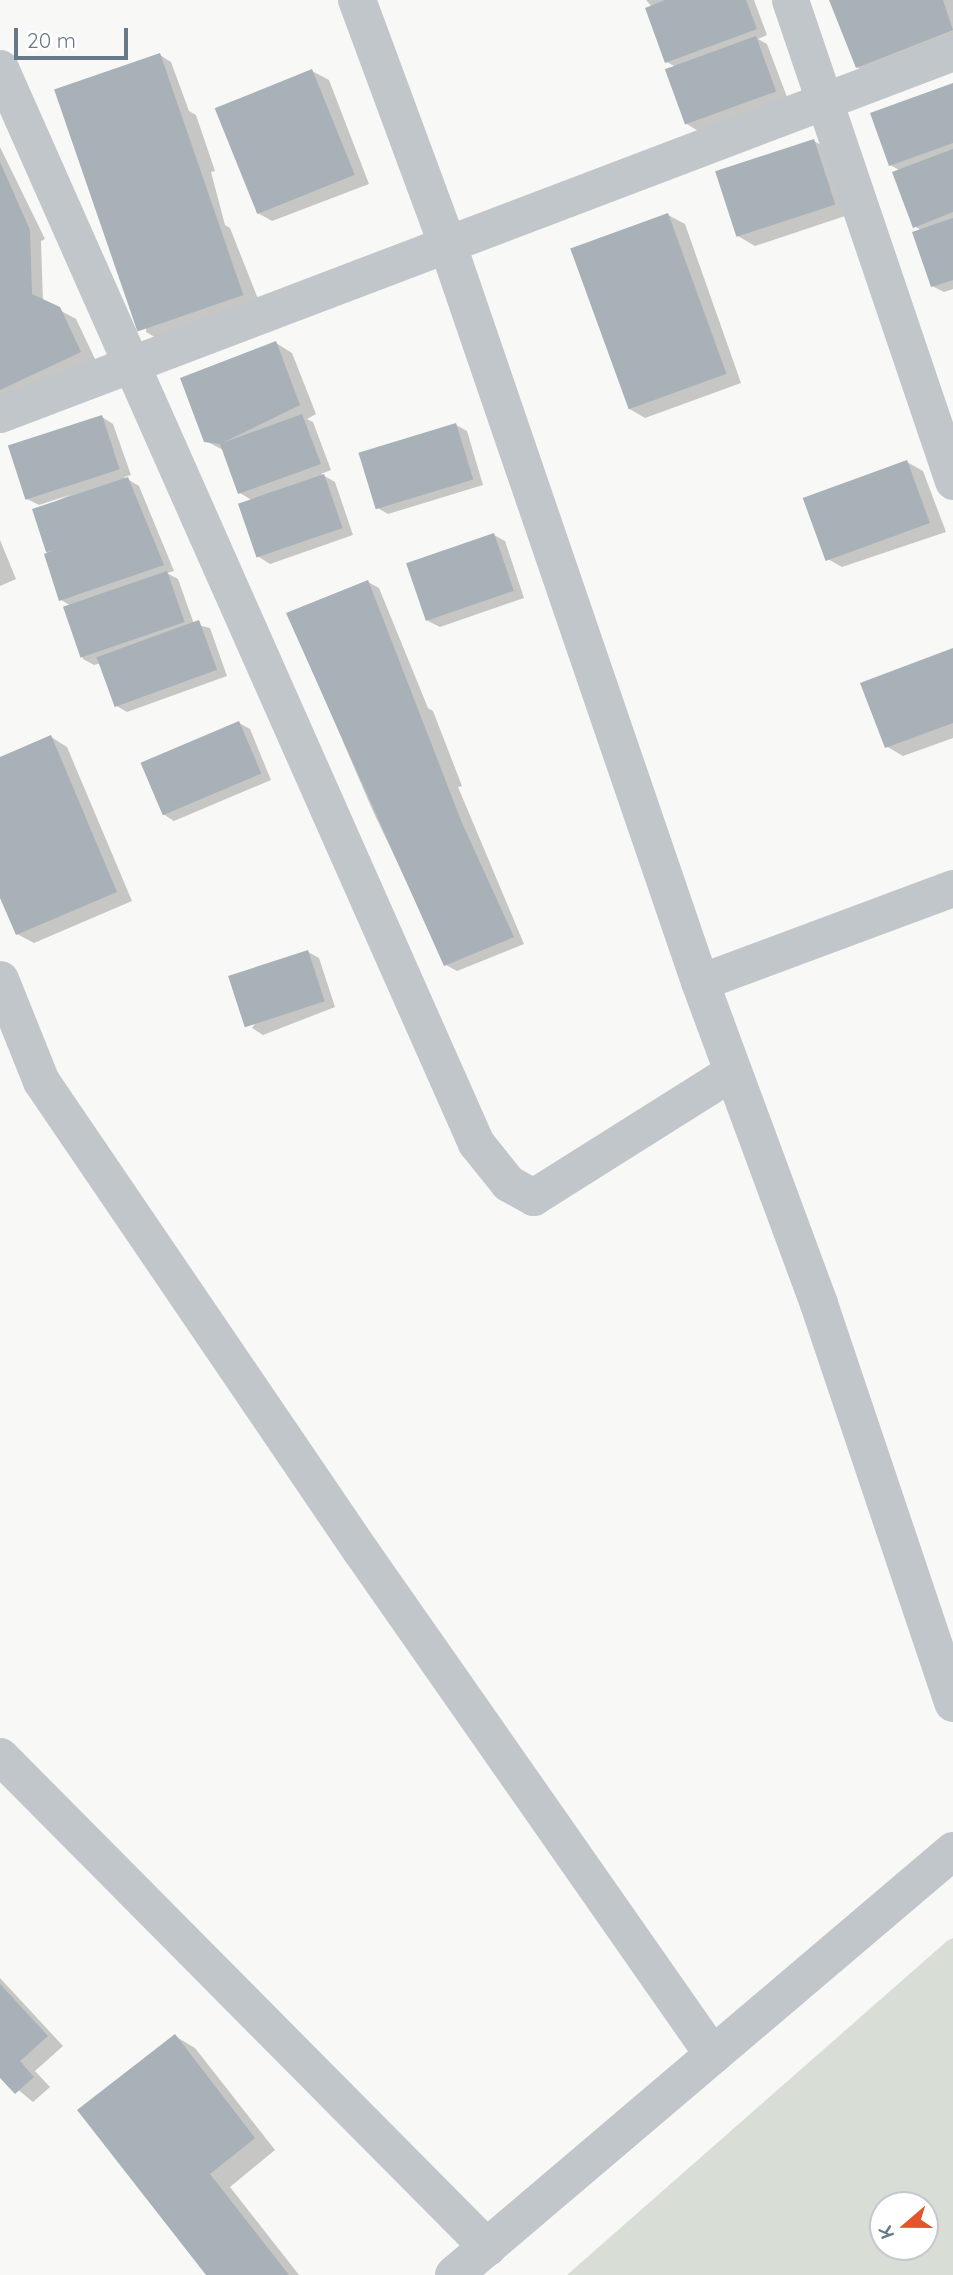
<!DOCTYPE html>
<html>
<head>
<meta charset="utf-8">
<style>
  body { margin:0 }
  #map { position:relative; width:953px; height:2275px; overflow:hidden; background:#f8f8f6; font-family:Quicksand,sans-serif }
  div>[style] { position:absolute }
  .green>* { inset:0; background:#d8ddd5 }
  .shadow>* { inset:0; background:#0003 }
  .building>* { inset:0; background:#a8b1b7; transform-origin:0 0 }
  .minor>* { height:37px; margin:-18.5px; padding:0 18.5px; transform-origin:18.5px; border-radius:18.5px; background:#c1c6ca }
  .tertiary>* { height:38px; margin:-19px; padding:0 19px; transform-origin:19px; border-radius:19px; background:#c1c6ca }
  span { translate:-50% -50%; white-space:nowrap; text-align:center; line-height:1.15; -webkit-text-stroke:7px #fff; paint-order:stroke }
  .north { position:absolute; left:869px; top:2191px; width:70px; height:70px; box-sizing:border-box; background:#fff; border:2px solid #c2c9cf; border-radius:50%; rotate:250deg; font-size:19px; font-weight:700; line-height:28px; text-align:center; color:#677987 }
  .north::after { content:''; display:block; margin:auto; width:24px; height:32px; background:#e4552a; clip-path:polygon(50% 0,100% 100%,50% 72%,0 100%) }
  .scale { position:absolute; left:14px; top:28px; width:114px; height:32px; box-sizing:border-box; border:4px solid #677987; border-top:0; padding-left:9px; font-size:21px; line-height:24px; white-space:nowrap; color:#677987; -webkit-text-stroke:5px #fff; paint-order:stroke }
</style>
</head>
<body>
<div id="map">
  <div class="green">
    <div style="clip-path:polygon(evenodd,953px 1938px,953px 2275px,567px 2275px,947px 1941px,953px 1938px,883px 2205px,925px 2205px,925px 2247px,883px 2247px,883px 2205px)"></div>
  </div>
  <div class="shadow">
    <div style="clip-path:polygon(646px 0,754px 0,767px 35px,758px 39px,767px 44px,787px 97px,698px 131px,687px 124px,676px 67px,667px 62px,652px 7px)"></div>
    <div style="clip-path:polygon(831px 0,953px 0,953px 46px,874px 77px,857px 67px)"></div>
    <div style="clip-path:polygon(160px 55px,171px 62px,189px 111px,196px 115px,215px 171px,211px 172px,225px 225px,230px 228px,260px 304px,162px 341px,146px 332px)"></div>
    <div style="clip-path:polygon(312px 71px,329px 80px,369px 184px,272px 221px,256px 212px)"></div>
    <div style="clip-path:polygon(953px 85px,953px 289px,944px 292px,932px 286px,921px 230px,914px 226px,901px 171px,890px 165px)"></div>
    <div style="clip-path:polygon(814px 141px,830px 150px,851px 214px,755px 246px,738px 236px)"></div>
    <div style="clip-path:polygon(0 147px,45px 239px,41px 241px,43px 301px,76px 319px,96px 361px,0 406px)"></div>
    <div style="clip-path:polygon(668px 215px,685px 224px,741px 383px,645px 418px,628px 408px)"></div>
    <div style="clip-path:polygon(276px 343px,292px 353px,316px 414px,307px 419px,313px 422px,331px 470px,321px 474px,335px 482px,353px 535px,270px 564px,259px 557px,253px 501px,240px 493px,223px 450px,206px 441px)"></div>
    <div style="clip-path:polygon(102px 417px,113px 424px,131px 475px,124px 477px,139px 486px,174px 571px,167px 573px,178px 579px,194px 624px,210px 628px,227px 676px,127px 712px,115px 705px,101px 663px,94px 665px,83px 659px,73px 607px,61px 600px,34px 511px,70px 495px,39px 505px,27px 499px)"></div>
    <div style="clip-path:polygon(456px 425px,467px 431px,483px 485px,388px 514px,376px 507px)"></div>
    <div style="clip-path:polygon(907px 462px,923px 471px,946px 532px,842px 567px,826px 558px)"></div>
    <div style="clip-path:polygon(494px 535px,505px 541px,524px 598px,440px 627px,428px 621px)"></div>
    <div style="clip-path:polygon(0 540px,16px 579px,0 586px)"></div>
    <div style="clip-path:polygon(368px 582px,379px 588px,428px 708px,433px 711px,462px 786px,458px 787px,524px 944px,457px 971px,446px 965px,372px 809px,288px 614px)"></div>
    <div style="clip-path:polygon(953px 650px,953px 738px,903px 756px,886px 746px)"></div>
    <div style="clip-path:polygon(239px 723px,250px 729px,271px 780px,174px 821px,163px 814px)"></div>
    <div style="clip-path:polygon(51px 737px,67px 747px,132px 901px,34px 943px,17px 934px,0 894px,0 759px)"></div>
    <div style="clip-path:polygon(308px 952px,319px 958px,335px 1007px,263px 1035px,252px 1028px)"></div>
    <div style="clip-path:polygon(0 1978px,63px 2046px,35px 2071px,50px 2087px,33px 2102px,0 2075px)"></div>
    <div style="clip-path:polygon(175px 2036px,195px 2048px,275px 2150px,230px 2187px,299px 2275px,208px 2275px)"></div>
  </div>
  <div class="building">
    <div style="clip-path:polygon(665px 0,746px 0,757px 29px,665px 63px,645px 8px)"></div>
    <div style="clip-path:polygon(829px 0,943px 0,953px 30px,856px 68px)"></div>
    <div style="left:756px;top:36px;width:59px;height:97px;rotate:70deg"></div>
    <div style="left:160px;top:53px;width:256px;height:112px;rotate:71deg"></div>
    <div style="left:312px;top:69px;width:114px;height:105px;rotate:68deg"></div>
    <div style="clip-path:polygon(953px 83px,953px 143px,889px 166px,870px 113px)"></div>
    <div style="left:814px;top:139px;width:69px;height:104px;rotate:72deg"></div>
    <div style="clip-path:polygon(953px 149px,953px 212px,913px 228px,892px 172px)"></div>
    <div style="clip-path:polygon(0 162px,30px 230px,32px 294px,60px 307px,81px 352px,0 390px)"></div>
    <div style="left:668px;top:213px;width:171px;height:104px;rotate:70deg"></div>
    <div style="clip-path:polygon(953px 218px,953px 280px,931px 287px,912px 232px)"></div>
    <div style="clip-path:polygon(276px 341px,300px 405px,222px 443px,302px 414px,321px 464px,238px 494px,220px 444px,204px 442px,180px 378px)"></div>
    <div style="left:102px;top:415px;width:57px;height:99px;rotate:72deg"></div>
    <div style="left:456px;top:423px;width:59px;height:102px;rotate:73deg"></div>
    <div style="left:907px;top:460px;width:67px;height:111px;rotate:70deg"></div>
    <div style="left:324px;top:474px;width:57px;height:91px;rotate:71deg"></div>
    <div style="clip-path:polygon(128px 477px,164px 565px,59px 601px,44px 554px,54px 550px,46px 552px,32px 509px)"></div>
    <div style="left:494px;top:533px;width:61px;height:93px;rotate:71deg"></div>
    <div style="left:167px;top:571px;width:54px;height:110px;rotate:71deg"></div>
    <div style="clip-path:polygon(368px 580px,462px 823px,514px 937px,444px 966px,286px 613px)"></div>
    <div style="left:199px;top:620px;width:53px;height:109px;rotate:70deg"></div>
    <div style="clip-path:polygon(953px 648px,953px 723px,885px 748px,860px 683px)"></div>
    <div style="left:239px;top:721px;width:57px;height:107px;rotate:67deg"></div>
    <div style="clip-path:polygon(51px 735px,117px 892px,16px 935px,0 898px,0 757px)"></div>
    <div style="left:308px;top:950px;width:54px;height:84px;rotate:72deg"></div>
    <div style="clip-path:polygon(0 1984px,48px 2036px,20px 2061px,34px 2077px,15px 2094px,0 2078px)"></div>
    <div style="clip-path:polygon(175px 2034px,255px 2138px,210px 2174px,289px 2275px,206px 2275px,77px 2110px)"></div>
  </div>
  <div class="minor">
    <div style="left:790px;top:0;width:508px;rotate:71.28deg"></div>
    <div style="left:0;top:68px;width:1176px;rotate:66.12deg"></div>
    <div style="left:476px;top:1143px;width:51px;rotate:51.3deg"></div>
    <div style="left:508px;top:1183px;width:29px;rotate:29deg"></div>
    <div style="left:533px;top:1197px;width:236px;rotate:-32.2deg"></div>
    <div style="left:0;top:414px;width:1019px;rotate:-20.8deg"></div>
    <div style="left:0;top:979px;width:110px;rotate:68.1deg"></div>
    <div style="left:41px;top:1081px;width:567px;rotate:55.78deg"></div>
    <div style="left:360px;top:1550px;width:616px;rotate:55.05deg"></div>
    <div style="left:700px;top:982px;width:270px;rotate:-20.4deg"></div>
    <div style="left:0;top:1756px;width:692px;rotate:45.23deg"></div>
  </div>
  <div class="tertiary">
    <div style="left:357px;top:0;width:259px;rotate:69.7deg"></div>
    <div style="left:447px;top:243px;width:781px;rotate:71.1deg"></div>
    <div style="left:700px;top:982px;width:343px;rotate:69.7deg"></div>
    <div style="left:819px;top:1304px;width:421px;rotate:71.4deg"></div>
    <div style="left:454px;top:2275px;width:655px;rotate:-40.35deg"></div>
  </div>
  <div class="north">K</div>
  <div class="scale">20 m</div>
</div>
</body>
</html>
